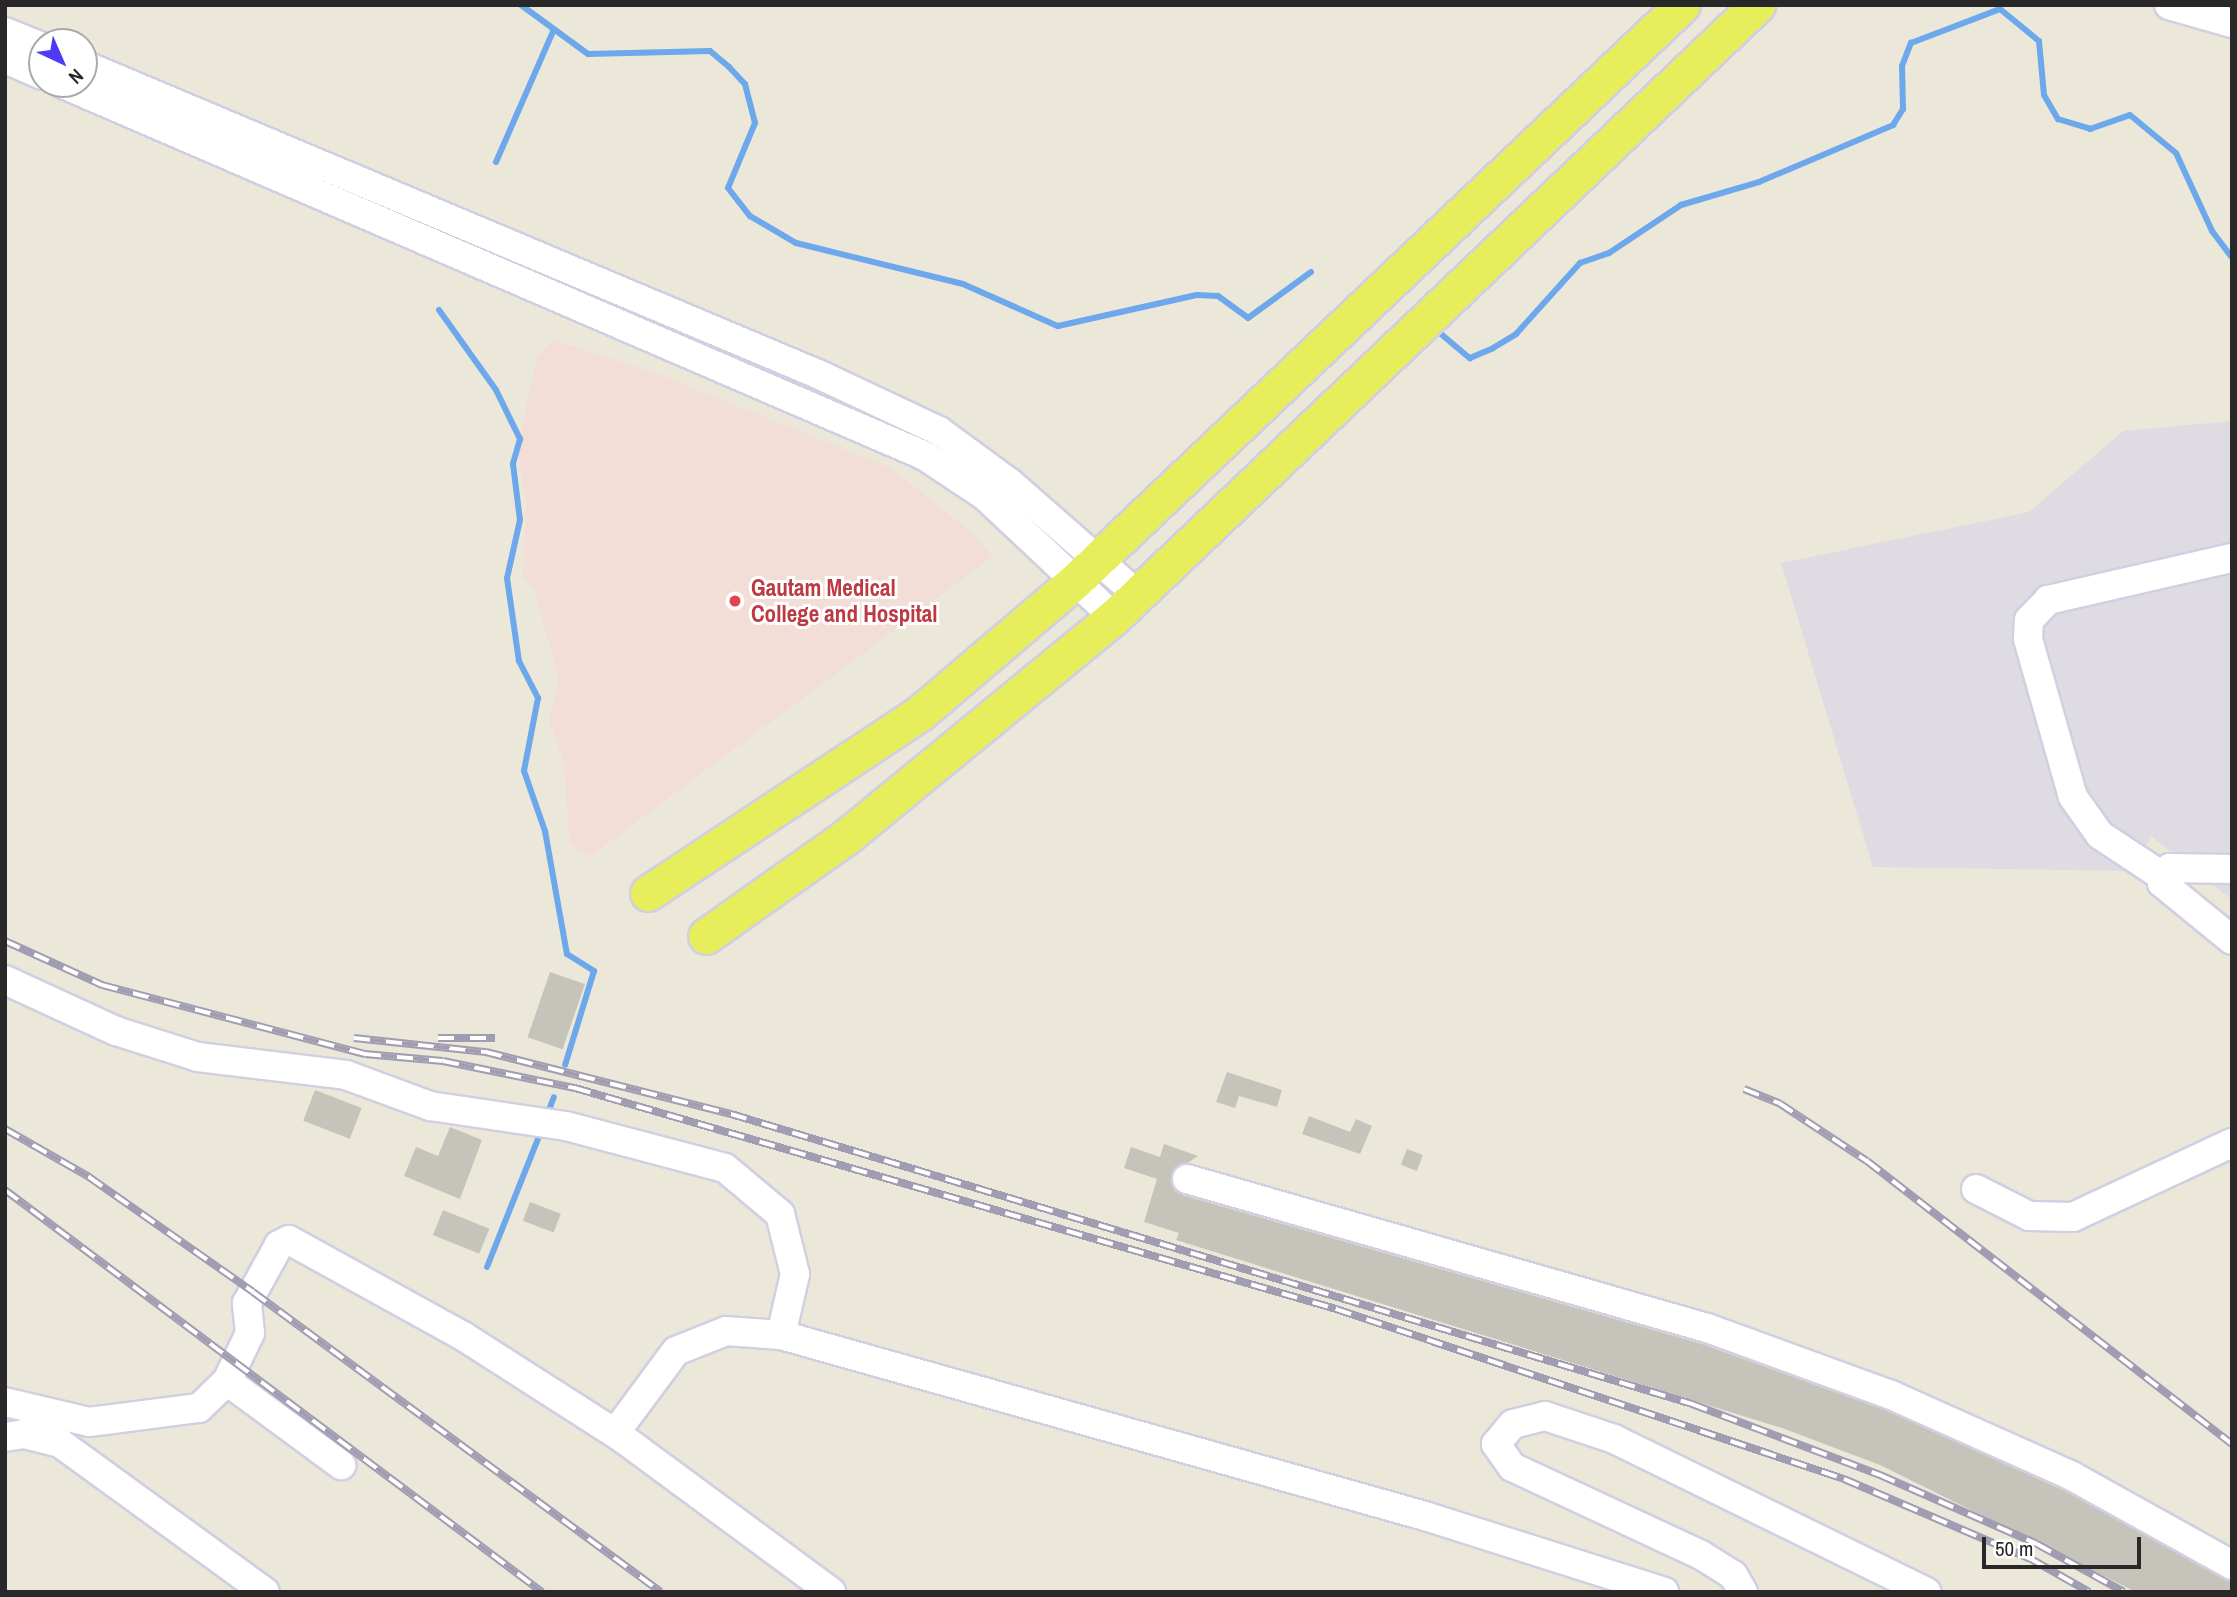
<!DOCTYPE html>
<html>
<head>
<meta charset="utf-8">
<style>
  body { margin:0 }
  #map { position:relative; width:2237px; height:1597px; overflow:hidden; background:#ebe8da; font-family:"Archivo Narrow",sans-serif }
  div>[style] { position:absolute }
  .industrial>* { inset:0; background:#dfdbe3 }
  .medical>* { inset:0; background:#f2ddd7 }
  .stream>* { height:6px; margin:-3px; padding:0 3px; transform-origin:3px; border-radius:3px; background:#6da7ec }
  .building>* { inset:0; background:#c6c4ba; transform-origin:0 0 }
  .roads { filter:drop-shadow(2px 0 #d1cfe1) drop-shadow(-2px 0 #d1cfe1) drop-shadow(0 2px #d1cfe1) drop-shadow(0 -2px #d1cfe1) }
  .minor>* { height:28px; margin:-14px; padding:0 14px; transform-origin:14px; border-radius:14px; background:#fff }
  .major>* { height:35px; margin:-17.5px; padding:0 17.5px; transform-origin:17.5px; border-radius:17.5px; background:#e7ee5b }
  .rail>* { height:8px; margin-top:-4px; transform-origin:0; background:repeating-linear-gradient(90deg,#fff 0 16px,#a09db3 0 32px); box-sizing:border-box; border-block:2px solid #a09db3 }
  .dots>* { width:19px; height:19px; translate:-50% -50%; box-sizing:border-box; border:4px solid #fff; border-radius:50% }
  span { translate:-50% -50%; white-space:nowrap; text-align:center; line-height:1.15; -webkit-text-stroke:6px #fff; paint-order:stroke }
  .health-label { font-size:23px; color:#be3a42; font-weight:700 }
  .left { translate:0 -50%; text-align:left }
  .frame { position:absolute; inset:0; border:7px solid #282828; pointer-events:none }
  .north { position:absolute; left:28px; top:28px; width:70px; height:70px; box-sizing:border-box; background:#fff; border:2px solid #a9a9a9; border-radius:50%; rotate:136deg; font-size:19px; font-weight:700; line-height:28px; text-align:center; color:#282828 }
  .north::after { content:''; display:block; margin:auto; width:24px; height:32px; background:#4d3bf7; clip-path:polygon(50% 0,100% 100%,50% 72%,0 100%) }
  .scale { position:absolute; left:1982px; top:1537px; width:159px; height:32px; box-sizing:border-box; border:4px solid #282828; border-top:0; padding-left:9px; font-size:21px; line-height:24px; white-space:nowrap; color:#282828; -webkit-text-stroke:5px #fff; paint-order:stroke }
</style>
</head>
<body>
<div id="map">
  <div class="industrial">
    <div style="clip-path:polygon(2232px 421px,2232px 900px,2152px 837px,2126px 871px,1873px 867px,1781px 563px,2029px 512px,2123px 431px)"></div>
  </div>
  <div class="medical">
    <div style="clip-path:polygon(553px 340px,650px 371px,891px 468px,976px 536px,992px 557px,591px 856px,570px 845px,564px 764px,549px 720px,559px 682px,535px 590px,523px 577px,526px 505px,517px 447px,538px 356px)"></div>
  </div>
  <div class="stream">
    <div style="left:521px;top:5px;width:83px;rotate:36.2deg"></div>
    <div style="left:588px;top:54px;width:122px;rotate:-1.4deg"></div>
    <div style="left:710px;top:51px;width:25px;rotate:40deg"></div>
    <div style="left:729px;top:67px;width:23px;rotate:47deg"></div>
    <div style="left:745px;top:84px;width:40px;rotate:75.6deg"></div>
    <div style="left:755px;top:123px;width:70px;rotate:112.6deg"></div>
    <div style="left:728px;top:188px;width:36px;rotate:52deg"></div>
    <div style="left:750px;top:216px;width:53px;rotate:30.4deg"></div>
    <div style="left:796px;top:243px;width:172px;rotate:13.8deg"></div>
    <div style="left:963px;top:284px;width:104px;rotate:23.9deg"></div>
    <div style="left:1058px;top:326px;width:142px;rotate:-12.6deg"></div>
    <div style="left:1197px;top:295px;width:21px;rotate:3deg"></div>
    <div style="left:1218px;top:296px;width:37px;rotate:36deg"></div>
    <div style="left:1248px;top:318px;width:78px;rotate:-36.1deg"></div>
    <div style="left:496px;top:162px;width:145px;rotate:-66.4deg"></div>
    <div style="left:439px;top:310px;width:98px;rotate:54.5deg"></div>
    <div style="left:496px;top:390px;width:55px;rotate:63.9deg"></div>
    <div style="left:520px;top:439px;width:26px;rotate:106deg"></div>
    <div style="left:513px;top:464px;width:56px;rotate:82.9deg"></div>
    <div style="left:520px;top:520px;width:59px;rotate:102.6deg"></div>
    <div style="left:507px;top:578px;width:84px;rotate:81.8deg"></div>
    <div style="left:519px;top:661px;width:42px;rotate:62.8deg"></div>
    <div style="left:538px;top:698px;width:74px;rotate:100.9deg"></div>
    <div style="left:524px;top:771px;width:64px;rotate:70.7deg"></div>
    <div style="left:545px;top:831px;width:125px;rotate:79.9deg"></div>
    <div style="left:567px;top:954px;width:32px;rotate:32deg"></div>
    <div style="left:594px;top:971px;width:98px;rotate:107.1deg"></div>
    <div style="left:1441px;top:334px;width:38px;rotate:40deg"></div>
    <div style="left:1470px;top:358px;width:25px;rotate:-23deg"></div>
    <div style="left:1493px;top:348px;width:27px;rotate:-31deg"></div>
    <div style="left:1516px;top:334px;width:96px;rotate:-48deg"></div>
    <div style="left:1580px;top:263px;width:31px;rotate:-19deg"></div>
    <div style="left:1609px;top:253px;width:87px;rotate:-33.7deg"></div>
    <div style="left:1681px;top:205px;width:81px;rotate:-16.4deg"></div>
    <div style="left:1759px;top:182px;width:146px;rotate:-23deg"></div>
    <div style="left:1893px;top:125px;width:19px;rotate:-58deg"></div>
    <div style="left:1903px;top:109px;width:43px;rotate:-91.3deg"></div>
    <div style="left:1902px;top:66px;width:25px;rotate:-69deg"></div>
    <div style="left:1911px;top:43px;width:95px;rotate:-20.9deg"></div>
    <div style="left:2000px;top:9px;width:50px;rotate:39.4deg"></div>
    <div style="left:2039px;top:41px;width:54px;rotate:84.7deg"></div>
    <div style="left:2044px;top:95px;width:28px;rotate:60deg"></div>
    <div style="left:2058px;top:119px;width:34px;rotate:17deg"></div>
    <div style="left:2090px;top:129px;width:42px;rotate:-19.3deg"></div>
    <div style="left:2130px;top:115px;width:60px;rotate:39.6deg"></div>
    <div style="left:2176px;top:153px;width:86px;rotate:65.2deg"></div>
    <div style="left:2212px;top:231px;width:34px;rotate:53deg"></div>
    <div style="left:547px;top:1115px;width:19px;rotate:-69deg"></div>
    <div style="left:487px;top:1267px;width:149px;rotate:-68.3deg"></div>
  </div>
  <div class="building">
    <div style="left:550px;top:972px;width:37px;height:69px;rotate:19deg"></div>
    <div style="clip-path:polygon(1227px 1072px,1282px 1090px,1277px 1107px,1239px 1096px,1235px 1108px,1216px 1102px)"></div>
    <div style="left:315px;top:1090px;width:50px;height:33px;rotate:21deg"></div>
    <div style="clip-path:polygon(1309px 1116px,1350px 1132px,1356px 1119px,1372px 1126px,1360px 1154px,1302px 1134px)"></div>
    <div style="clip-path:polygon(450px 1127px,482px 1140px,460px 1199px,404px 1176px,416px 1147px,438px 1156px)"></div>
    <div style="clip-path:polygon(1164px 1144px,1198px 1156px,1171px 1174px,1182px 1195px,1702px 1344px,1885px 1410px,2065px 1491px,2232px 1582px,2232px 1592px,2136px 1592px,1880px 1465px,1782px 1428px,1176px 1240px,1179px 1233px,1144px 1222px,1157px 1179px,1124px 1168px,1131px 1147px,1160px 1157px)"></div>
    <div style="left:1407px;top:1149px;width:17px;height:17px;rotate:21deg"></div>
    <div style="left:530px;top:1202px;width:33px;height:20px;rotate:21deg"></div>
    <div style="left:443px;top:1210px;width:50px;height:27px;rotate:22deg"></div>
  </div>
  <div class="roads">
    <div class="minor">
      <div style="left:2169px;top:5px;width:66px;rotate:15.9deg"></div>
      <div style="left:5px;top:32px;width:40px;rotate:22deg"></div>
      <div style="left:5px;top:59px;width:40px;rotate:23.4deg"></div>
      <div style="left:84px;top:65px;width:799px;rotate:22.84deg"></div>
      <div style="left:820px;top:375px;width:132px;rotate:25.2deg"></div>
      <div style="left:939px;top:431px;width:88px;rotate:36.2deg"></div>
      <div style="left:1010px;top:483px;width:170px;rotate:41.2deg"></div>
      <div style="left:63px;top:84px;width:939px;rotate:23.34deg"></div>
      <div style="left:925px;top:456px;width:72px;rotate:33.7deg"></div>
      <div style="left:985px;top:496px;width:177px;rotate:43.2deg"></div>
      <div style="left:2232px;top:869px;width:62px;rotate:-179.1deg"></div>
      <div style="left:2170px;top:868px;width:17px;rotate:118deg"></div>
      <div style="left:2162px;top:883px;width:90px;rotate:39.2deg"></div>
      <div style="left:2162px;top:876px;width:74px;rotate:-146.5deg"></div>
      <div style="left:2100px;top:835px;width:47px;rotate:-125.4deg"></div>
      <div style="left:2073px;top:797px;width:164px;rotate:-105.9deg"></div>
      <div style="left:2028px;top:639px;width:19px;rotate:-87deg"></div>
      <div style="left:2029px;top:620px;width:28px;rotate:-46deg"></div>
      <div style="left:2048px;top:600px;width:189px;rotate:-12.9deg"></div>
      <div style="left:5px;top:980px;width:122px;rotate:24.7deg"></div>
      <div style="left:116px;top:1031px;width:86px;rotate:17.6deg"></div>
      <div style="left:198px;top:1057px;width:149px;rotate:6.9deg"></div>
      <div style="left:346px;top:1075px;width:90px;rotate:20.3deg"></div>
      <div style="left:430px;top:1106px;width:137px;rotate:8.4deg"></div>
      <div style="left:566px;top:1126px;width:164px;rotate:14.8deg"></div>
      <div style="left:725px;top:1168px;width:72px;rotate:39.9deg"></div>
      <div style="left:780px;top:1214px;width:62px;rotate:76deg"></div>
      <div style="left:795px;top:1274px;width:63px;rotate:102.9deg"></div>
      <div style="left:1187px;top:1179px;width:541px;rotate:15.99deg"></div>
      <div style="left:1707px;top:1328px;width:196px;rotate:20deg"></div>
      <div style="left:1891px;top:1395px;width:198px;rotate:24.1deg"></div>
      <div style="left:2072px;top:1476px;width:183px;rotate:29.1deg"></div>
      <div style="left:1976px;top:1189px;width:59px;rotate:27deg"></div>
      <div style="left:2029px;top:1216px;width:44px;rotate:1.3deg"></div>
      <div style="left:2073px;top:1217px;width:175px;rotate:-25deg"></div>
      <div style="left:227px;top:1381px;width:142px;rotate:36.4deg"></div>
      <div style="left:5px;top:1402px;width:86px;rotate:13.4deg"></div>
      <div style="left:89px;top:1422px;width:111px;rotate:-7.3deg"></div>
      <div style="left:199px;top:1408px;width:39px;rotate:-44deg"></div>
      <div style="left:227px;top:1381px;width:53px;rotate:-64.4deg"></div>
      <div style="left:250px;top:1333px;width:30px;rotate:-96deg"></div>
      <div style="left:247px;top:1303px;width:66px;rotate:-61.1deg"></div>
      <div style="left:279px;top:1245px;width:11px;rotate:-27deg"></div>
      <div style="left:289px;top:1240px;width:199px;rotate:28.9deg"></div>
      <div style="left:463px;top:1336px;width:188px;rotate:32.6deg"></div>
      <div style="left:621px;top:1437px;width:261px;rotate:36.4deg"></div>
      <div style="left:615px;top:1433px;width:102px;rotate:-53.4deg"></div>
      <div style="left:676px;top:1351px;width:54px;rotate:-21.8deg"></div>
      <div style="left:726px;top:1331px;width:55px;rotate:4.2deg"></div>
      <div style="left:781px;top:1335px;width:669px;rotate:15.7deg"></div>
      <div style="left:1425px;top:1516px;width:251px;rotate:17.6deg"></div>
      <div style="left:5px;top:1437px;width:19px;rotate:-9deg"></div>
      <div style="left:24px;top:1434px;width:37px;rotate:14deg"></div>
      <div style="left:60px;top:1443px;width:253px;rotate:36deg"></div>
      <div style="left:1743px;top:1592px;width:20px;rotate:-120deg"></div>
      <div style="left:1733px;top:1575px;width:38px;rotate:-148deg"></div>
      <div style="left:1701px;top:1555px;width:208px;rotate:-155deg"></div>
      <div style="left:1512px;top:1467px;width:28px;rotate:-125deg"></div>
      <div style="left:1496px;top:1444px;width:26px;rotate:-50deg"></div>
      <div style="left:1513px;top:1424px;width:33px;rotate:-14deg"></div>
      <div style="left:1545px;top:1416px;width:73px;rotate:18.4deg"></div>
      <div style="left:1614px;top:1439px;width:348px;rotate:26.1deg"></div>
    </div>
    <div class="major">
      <div style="left:648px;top:893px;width:326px;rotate:-33.5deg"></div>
      <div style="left:920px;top:713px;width:204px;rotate:-40.4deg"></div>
      <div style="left:1075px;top:581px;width:837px;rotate:-43.5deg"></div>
      <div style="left:706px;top:936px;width:171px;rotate:-35.3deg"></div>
      <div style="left:846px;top:837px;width:347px;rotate:-39.4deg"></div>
      <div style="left:1114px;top:617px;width:888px;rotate:-43.59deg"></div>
    </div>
  </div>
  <div class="rail">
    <div style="left:5px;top:941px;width:107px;rotate:24.4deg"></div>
    <div style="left:102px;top:985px;width:272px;rotate:14.7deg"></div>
    <div style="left:365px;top:1054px;width:78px;rotate:5.1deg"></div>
    <div style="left:443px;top:1061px;width:135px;rotate:11.6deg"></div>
    <div style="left:575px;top:1088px;width:792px;rotate:16.19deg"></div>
    <div style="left:1336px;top:1309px;width:536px;rotate:18.5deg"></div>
    <div style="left:1844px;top:1479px;width:203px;rotate:23.2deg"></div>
    <div style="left:2031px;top:1559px;width:67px;rotate:29.6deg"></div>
    <div style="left:354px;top:1038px;width:133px;rotate:6.1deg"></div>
    <div style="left:486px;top:1052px;width:253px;rotate:14.2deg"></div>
    <div style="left:731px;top:1114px;width:1004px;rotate:16.79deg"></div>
    <div style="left:1692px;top:1404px;width:201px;rotate:20.7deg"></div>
    <div style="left:1880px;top:1475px;width:171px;rotate:23.7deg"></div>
    <div style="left:2037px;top:1544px;width:99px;rotate:28.9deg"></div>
    <div style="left:438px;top:1038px;width:57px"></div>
    <div style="left:1744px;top:1089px;width:38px;rotate:22deg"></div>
    <div style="left:1779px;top:1103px;width:105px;rotate:33.4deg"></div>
    <div style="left:1867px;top:1161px;width:462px;rotate:37.8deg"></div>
    <div style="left:5px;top:1129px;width:97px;rotate:29.7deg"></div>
    <div style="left:89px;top:1177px;width:200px;rotate:35deg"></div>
    <div style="left:253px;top:1292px;width:506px;rotate:36.33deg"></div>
    <div style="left:5px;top:1190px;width:671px;rotate:36.82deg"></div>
  </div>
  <div class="dots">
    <div style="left:735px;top:601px;background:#e0444e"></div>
  </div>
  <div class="health-label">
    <span class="left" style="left:751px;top:601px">Gautam Medical<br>College and Hospital</span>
  </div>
  <div class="frame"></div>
  <div class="north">N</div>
  <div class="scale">50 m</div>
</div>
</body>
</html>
